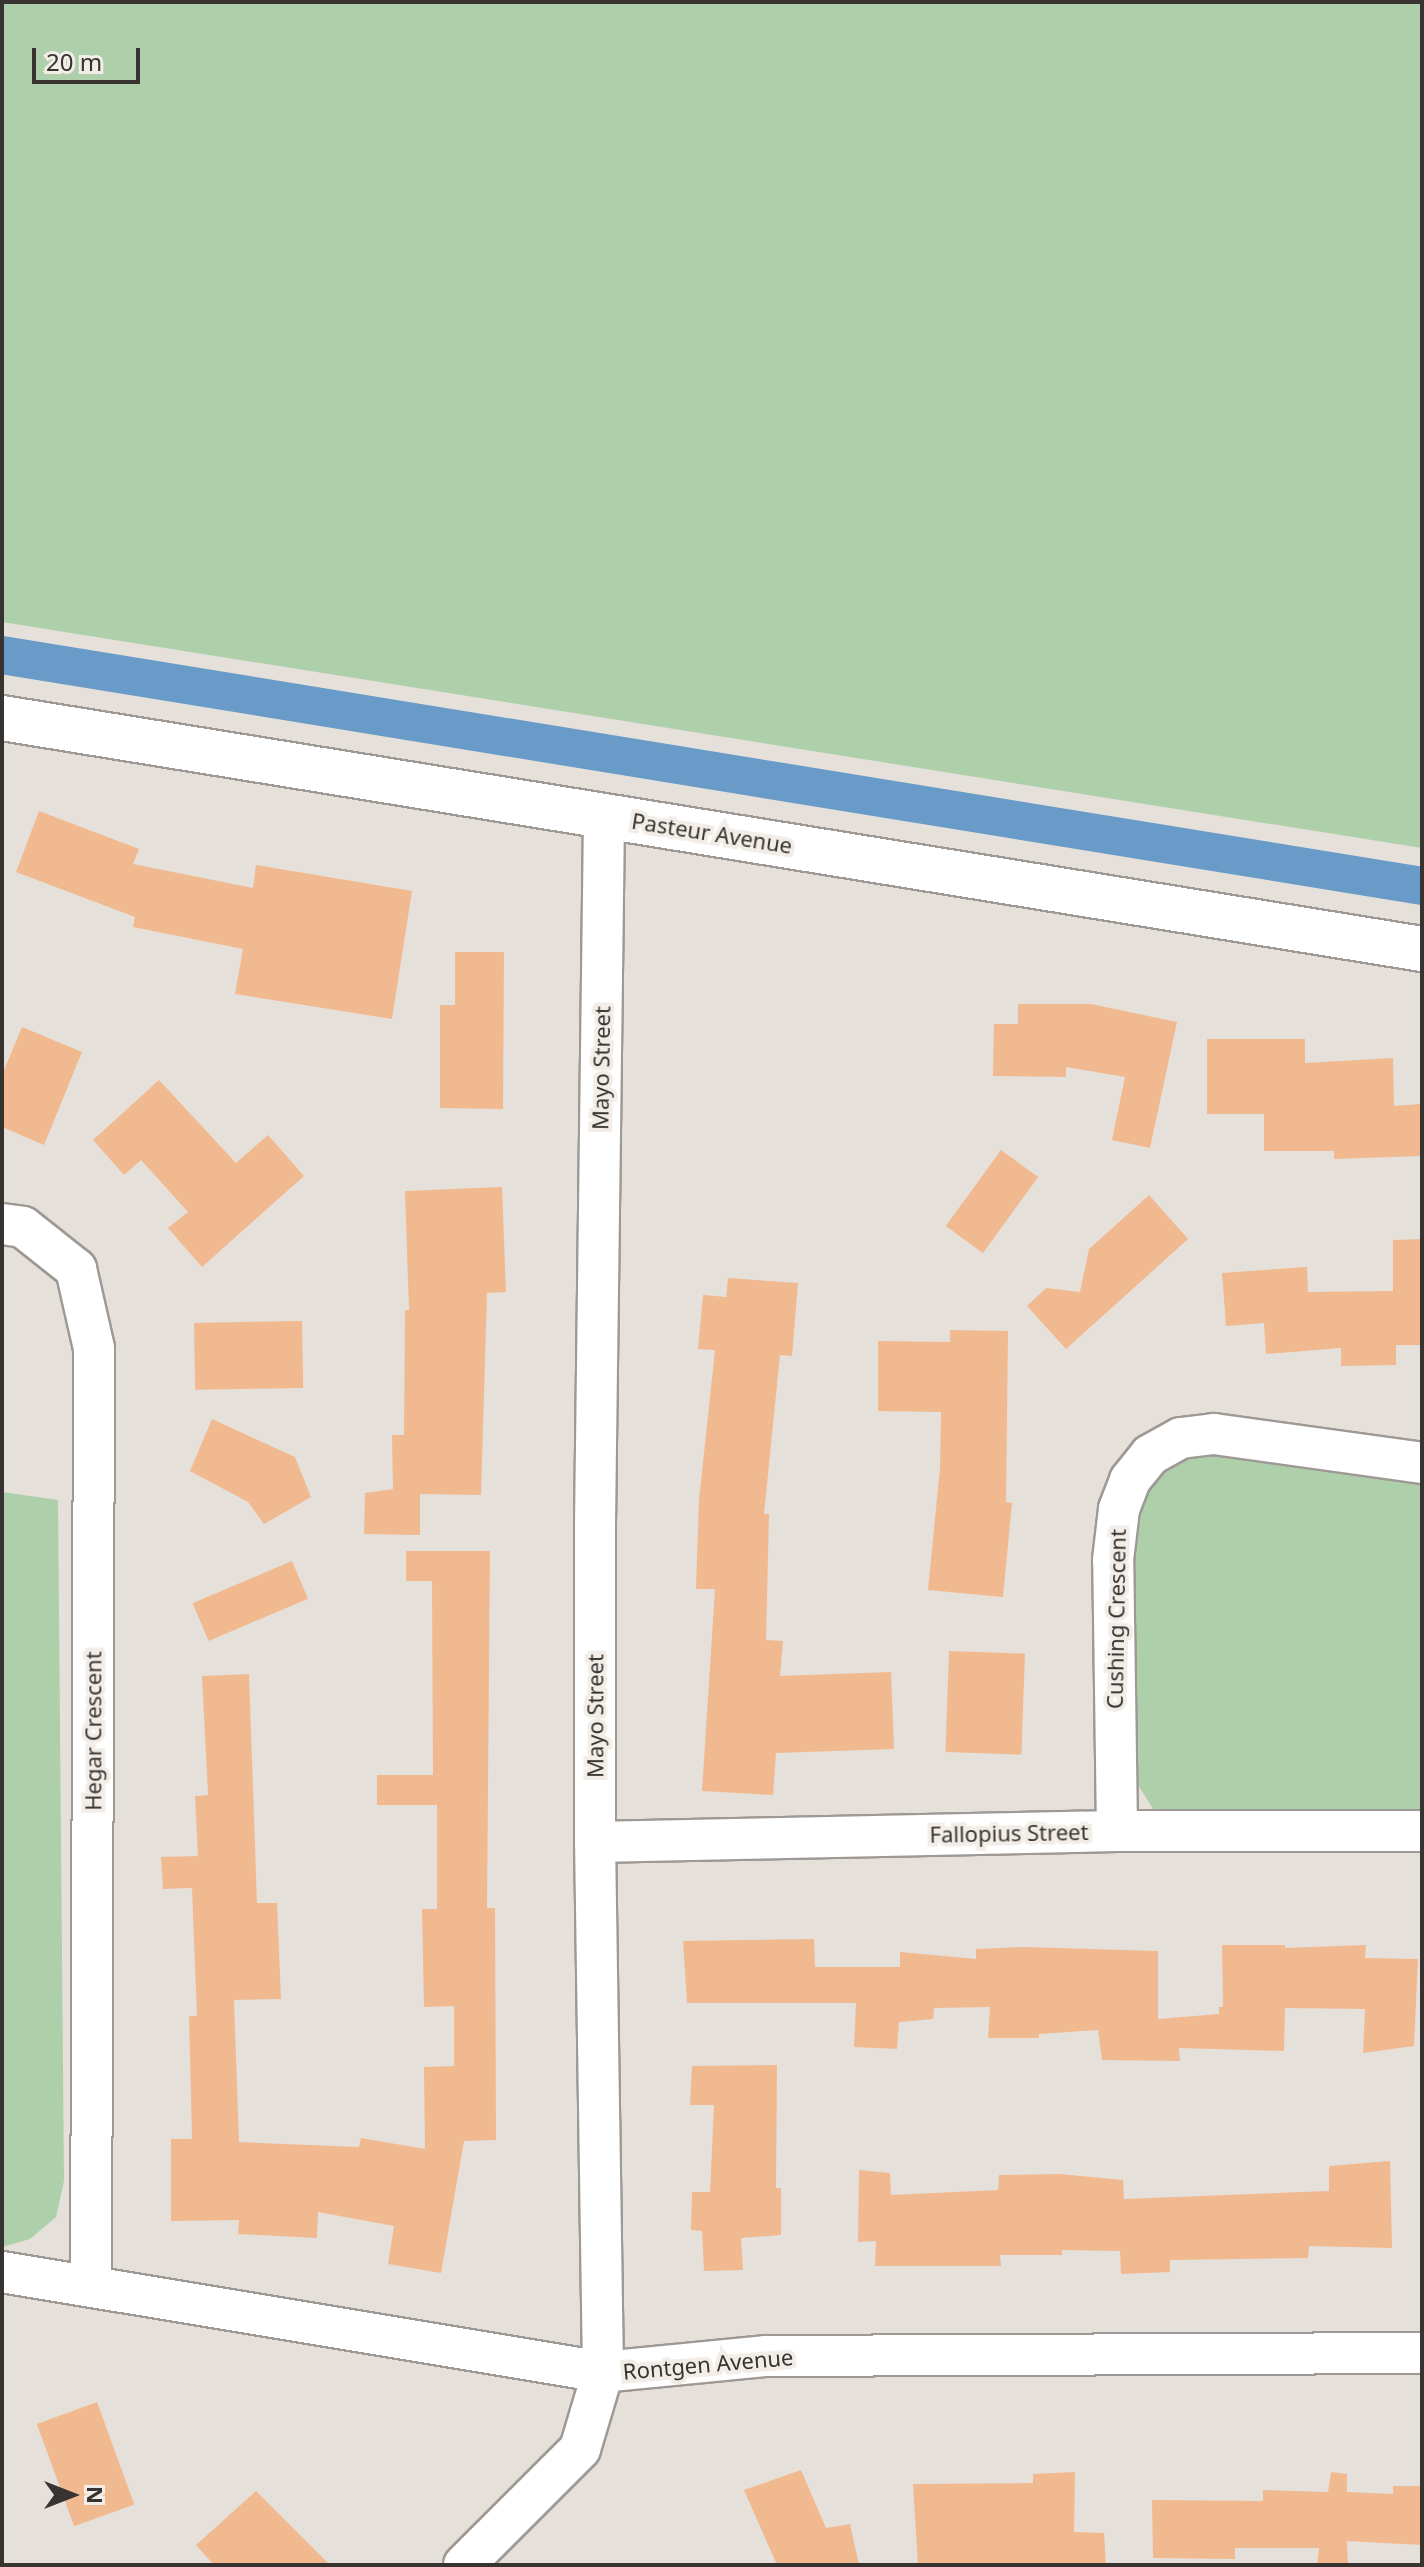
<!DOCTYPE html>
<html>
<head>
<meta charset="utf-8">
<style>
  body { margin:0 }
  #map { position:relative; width:1424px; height:2567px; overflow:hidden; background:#e6e0db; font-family:"Noto Sans",sans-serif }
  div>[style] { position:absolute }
  .green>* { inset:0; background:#adcfa9 }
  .canal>* { height:38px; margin:-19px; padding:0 19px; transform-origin:19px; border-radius:19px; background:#689bc7 }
  .building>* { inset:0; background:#f1b98f; transform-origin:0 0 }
  .roads { filter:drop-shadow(2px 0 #9f9995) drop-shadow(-2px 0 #9f9995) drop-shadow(0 2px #9f9995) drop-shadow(0 -2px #9f9995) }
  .street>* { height:40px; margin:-20px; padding:0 20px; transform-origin:20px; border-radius:20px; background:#fff }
  .secondary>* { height:44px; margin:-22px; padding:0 22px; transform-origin:22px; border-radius:22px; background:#fff }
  span { translate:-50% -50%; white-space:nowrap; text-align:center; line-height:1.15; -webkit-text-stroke:8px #f3ede8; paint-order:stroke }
  .street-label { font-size:22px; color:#363331 }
  .frame { position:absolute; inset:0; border:4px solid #363331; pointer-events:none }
  .north { position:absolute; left:32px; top:2455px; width:80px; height:80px; -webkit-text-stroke:6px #f3ede8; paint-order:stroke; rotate:90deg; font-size:22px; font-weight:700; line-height:32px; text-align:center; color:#363331 }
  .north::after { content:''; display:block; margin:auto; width:28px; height:36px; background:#363331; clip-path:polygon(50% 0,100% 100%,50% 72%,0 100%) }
  .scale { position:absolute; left:32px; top:48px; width:108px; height:36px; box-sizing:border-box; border:4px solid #363331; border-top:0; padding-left:10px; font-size:24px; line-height:28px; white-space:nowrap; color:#363331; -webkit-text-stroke:6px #f3ede8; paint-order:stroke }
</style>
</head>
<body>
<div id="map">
  <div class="green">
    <div style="clip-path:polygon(2px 2px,1422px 2px,1422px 848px,2px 622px)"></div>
    <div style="clip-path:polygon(1225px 1450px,1422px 1482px,1422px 1821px,1179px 1822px,1153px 1809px,1132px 1775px,1132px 1508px,1164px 1463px,1191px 1452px)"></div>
    <div style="clip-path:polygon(2px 1492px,58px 1500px,64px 2181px,56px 2217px,30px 2239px,2px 2247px)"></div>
  </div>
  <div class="canal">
    <div style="left:2px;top:655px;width:1439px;rotate:9.24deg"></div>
  </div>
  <div class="building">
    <div style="clip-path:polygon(39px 811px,139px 849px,133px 864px,253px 888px,256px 865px,412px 891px,392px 1019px,235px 994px,243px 949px,133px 927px,135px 917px,16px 872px)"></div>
    <div style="clip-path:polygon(455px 952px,504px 952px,503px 1109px,440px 1108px,440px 1005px,455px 1005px)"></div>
    <div style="clip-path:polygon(1018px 1004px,1091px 1004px,1177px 1022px,1150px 1148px,1112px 1140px,1125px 1077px,1066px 1067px,1066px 1077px,993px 1076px,994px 1024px,1018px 1024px)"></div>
    <div style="clip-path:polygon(22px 1027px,82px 1052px,44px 1145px,2px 1127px,2px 1075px)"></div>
    <div style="clip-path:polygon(1207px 1039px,1305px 1039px,1305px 1063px,1393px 1058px,1394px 1106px,1421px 1104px,1422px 1156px,1334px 1159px,1334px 1151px,1264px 1151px,1264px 1114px,1207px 1114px)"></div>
    <div style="clip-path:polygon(159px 1080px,236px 1163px,268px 1135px,304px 1176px,202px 1267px,168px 1228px,188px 1212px,141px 1160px,124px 1175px,93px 1140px)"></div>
    <div style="left:1001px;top:1150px;width:46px;height:94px;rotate:36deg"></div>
    <div style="clip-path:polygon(502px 1187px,506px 1292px,487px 1293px,481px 1495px,420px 1494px,420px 1535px,364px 1534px,365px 1493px,393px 1489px,392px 1435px,404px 1435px,405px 1310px,409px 1310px,405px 1191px)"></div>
    <div style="clip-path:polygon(1149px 1195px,1188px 1239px,1066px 1349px,1027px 1306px,1046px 1288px,1080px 1292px,1089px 1249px)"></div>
    <div style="clip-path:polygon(1422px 1239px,1422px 1345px,1396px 1345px,1396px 1365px,1341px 1366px,1341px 1348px,1266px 1354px,1264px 1323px,1226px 1326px,1222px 1273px,1307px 1267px,1308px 1292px,1393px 1291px,1393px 1240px)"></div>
    <div style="clip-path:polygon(728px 1278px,798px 1283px,792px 1356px,780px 1355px,764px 1514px,769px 1514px,766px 1640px,783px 1641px,780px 1676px,891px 1672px,894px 1749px,776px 1753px,773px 1795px,702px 1791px,715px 1589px,696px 1589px,699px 1500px,715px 1350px,698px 1349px,703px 1295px,726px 1297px)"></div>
    <div style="left:302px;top:1321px;width:67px;height:108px;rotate:89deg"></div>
    <div style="clip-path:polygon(950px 1330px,1008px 1331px,1006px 1502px,1012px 1503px,1003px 1597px,928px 1590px,940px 1468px,941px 1412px,878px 1411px,878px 1341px,950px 1342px)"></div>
    <div style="clip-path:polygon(212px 1419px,295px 1457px,311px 1497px,264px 1524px,248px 1502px,190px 1471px)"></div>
    <div style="clip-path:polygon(406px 1551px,490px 1551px,487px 1908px,495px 1908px,496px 2140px,464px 2141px,441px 2273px,388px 2264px,394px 2226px,318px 2212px,317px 2238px,238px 2234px,239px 2220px,171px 2221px,171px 2139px,192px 2139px,189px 2016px,197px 2016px,192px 1888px,163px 1889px,161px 1857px,198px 1856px,195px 1796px,208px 1795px,202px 1676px,249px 1674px,257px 1903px,277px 1903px,281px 1999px,234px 2000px,239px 2142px,359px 2147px,361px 2138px,425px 2149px,424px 2067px,454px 2066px,454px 2006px,424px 2007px,422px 1909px,437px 1909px,437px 1805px,377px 1805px,377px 1775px,433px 1775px,432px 1581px,406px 1581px)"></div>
    <div style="left:292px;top:1561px;width:41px;height:108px;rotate:67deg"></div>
    <div style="left:949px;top:1651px;width:76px;height:101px;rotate:2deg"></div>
    <div style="clip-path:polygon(814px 1939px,815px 1967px,900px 1967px,900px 1952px,976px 1959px,976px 1949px,1024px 1947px,1158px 1951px,1158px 2019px,1219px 2014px,1219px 2007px,1223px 2007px,1222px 1945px,1285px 1945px,1285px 1948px,1366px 1945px,1365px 1958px,1418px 1959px,1414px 2046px,1363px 2053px,1365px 2009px,1285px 2008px,1284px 2051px,1179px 2048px,1180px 2061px,1102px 2060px,1098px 2030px,1039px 2034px,1039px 2038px,988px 2038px,990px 2007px,934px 2008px,933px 2019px,899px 2022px,897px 2049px,854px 2047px,856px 2003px,687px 2003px,683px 1941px)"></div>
    <div style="clip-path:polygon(777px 2065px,776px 2188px,781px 2188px,781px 2235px,741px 2238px,743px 2270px,704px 2271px,702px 2231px,691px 2230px,692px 2192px,710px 2192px,714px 2105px,690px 2105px,692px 2066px)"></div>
    <div style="clip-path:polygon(1390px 2161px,1392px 2248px,1309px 2246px,1308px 2258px,1170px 2260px,1170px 2272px,1121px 2274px,1120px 2251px,1062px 2250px,1062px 2255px,1000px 2255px,1001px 2266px,875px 2266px,876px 2241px,858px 2242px,859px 2170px,890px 2173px,891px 2195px,998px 2190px,999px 2175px,1060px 2174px,1123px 2180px,1124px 2199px,1329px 2191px,1329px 2166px)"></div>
    <div style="left:97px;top:2402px;width:109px;height:64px;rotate:70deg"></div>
    <div style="clip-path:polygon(801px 2470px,826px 2528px,850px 2524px,859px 2565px,777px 2565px,744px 2490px)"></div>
    <div style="clip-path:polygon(1075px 2472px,1074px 2532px,1104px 2533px,1106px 2565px,918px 2565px,913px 2484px,1033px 2483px,1033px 2474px)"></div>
    <div style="clip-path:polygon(1331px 2472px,1347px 2474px,1347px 2492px,1393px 2494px,1393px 2486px,1422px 2486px,1422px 2545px,1347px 2541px,1348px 2565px,1317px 2565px,1319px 2548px,1235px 2548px,1235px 2559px,1153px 2558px,1152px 2500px,1263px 2501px,1263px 2490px,1328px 2492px)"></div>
    <div style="clip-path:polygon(256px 2491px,330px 2565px,214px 2565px,196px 2545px)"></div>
  </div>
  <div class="roads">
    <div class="street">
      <div style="left:2px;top:1224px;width:21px;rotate:8deg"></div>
      <div style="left:23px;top:1227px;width:68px;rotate:38.4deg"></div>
      <div style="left:76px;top:1269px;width:81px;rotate:77.2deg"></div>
      <div style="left:94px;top:1348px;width:936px;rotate:90.18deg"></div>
      <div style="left:1117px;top:1831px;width:271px;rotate:-90.8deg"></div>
      <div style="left:1113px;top:1560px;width:51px;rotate:-83.3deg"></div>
      <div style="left:1119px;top:1509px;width:31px;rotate:-69deg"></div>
      <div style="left:1130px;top:1480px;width:32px;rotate:-51deg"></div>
      <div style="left:1150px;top:1455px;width:35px;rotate:-29deg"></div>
      <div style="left:1181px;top:1438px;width:33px;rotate:-7deg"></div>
      <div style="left:1214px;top:1434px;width:210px;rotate:7.9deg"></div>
      <div style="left:595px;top:1842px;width:522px;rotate:-1.21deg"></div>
      <div style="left:1117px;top:1831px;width:305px"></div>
      <div style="left:2px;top:2272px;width:609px;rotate:9.45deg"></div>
      <div style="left:603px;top:2372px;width:163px;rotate:-5.6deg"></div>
      <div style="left:765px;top:2356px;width:657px;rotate:-0.26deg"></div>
      <div style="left:464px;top:2565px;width:164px;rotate:-45deg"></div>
      <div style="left:580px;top:2449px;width:80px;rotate:-73.4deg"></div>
      <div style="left:603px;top:2372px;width:530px;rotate:-90.86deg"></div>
      <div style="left:595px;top:1842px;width:318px;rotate:-90deg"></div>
      <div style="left:595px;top:1524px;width:708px;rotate:-89.27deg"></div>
    </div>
    <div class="secondary">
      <div style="left:2px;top:718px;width:1439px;rotate:9.24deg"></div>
    </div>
  </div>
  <div class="street-label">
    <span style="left:712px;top:833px;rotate:9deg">Pasteur Avenue</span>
    <span style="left:601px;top:1068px;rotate:-89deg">Mayo Street</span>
    <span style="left:1116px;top:1619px;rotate:-89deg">Cushing Crescent</span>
    <span style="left:595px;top:1716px;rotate:-90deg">Mayo Street</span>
    <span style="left:93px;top:1731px;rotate:-90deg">Hegar Crescent</span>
    <span style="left:1009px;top:1833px;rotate:-1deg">Fallopius Street</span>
    <span style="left:708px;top:2364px;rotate:-5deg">Rontgen Avenue</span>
  </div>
  <div class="frame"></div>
  <div class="north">N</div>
  <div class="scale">20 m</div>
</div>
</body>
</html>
